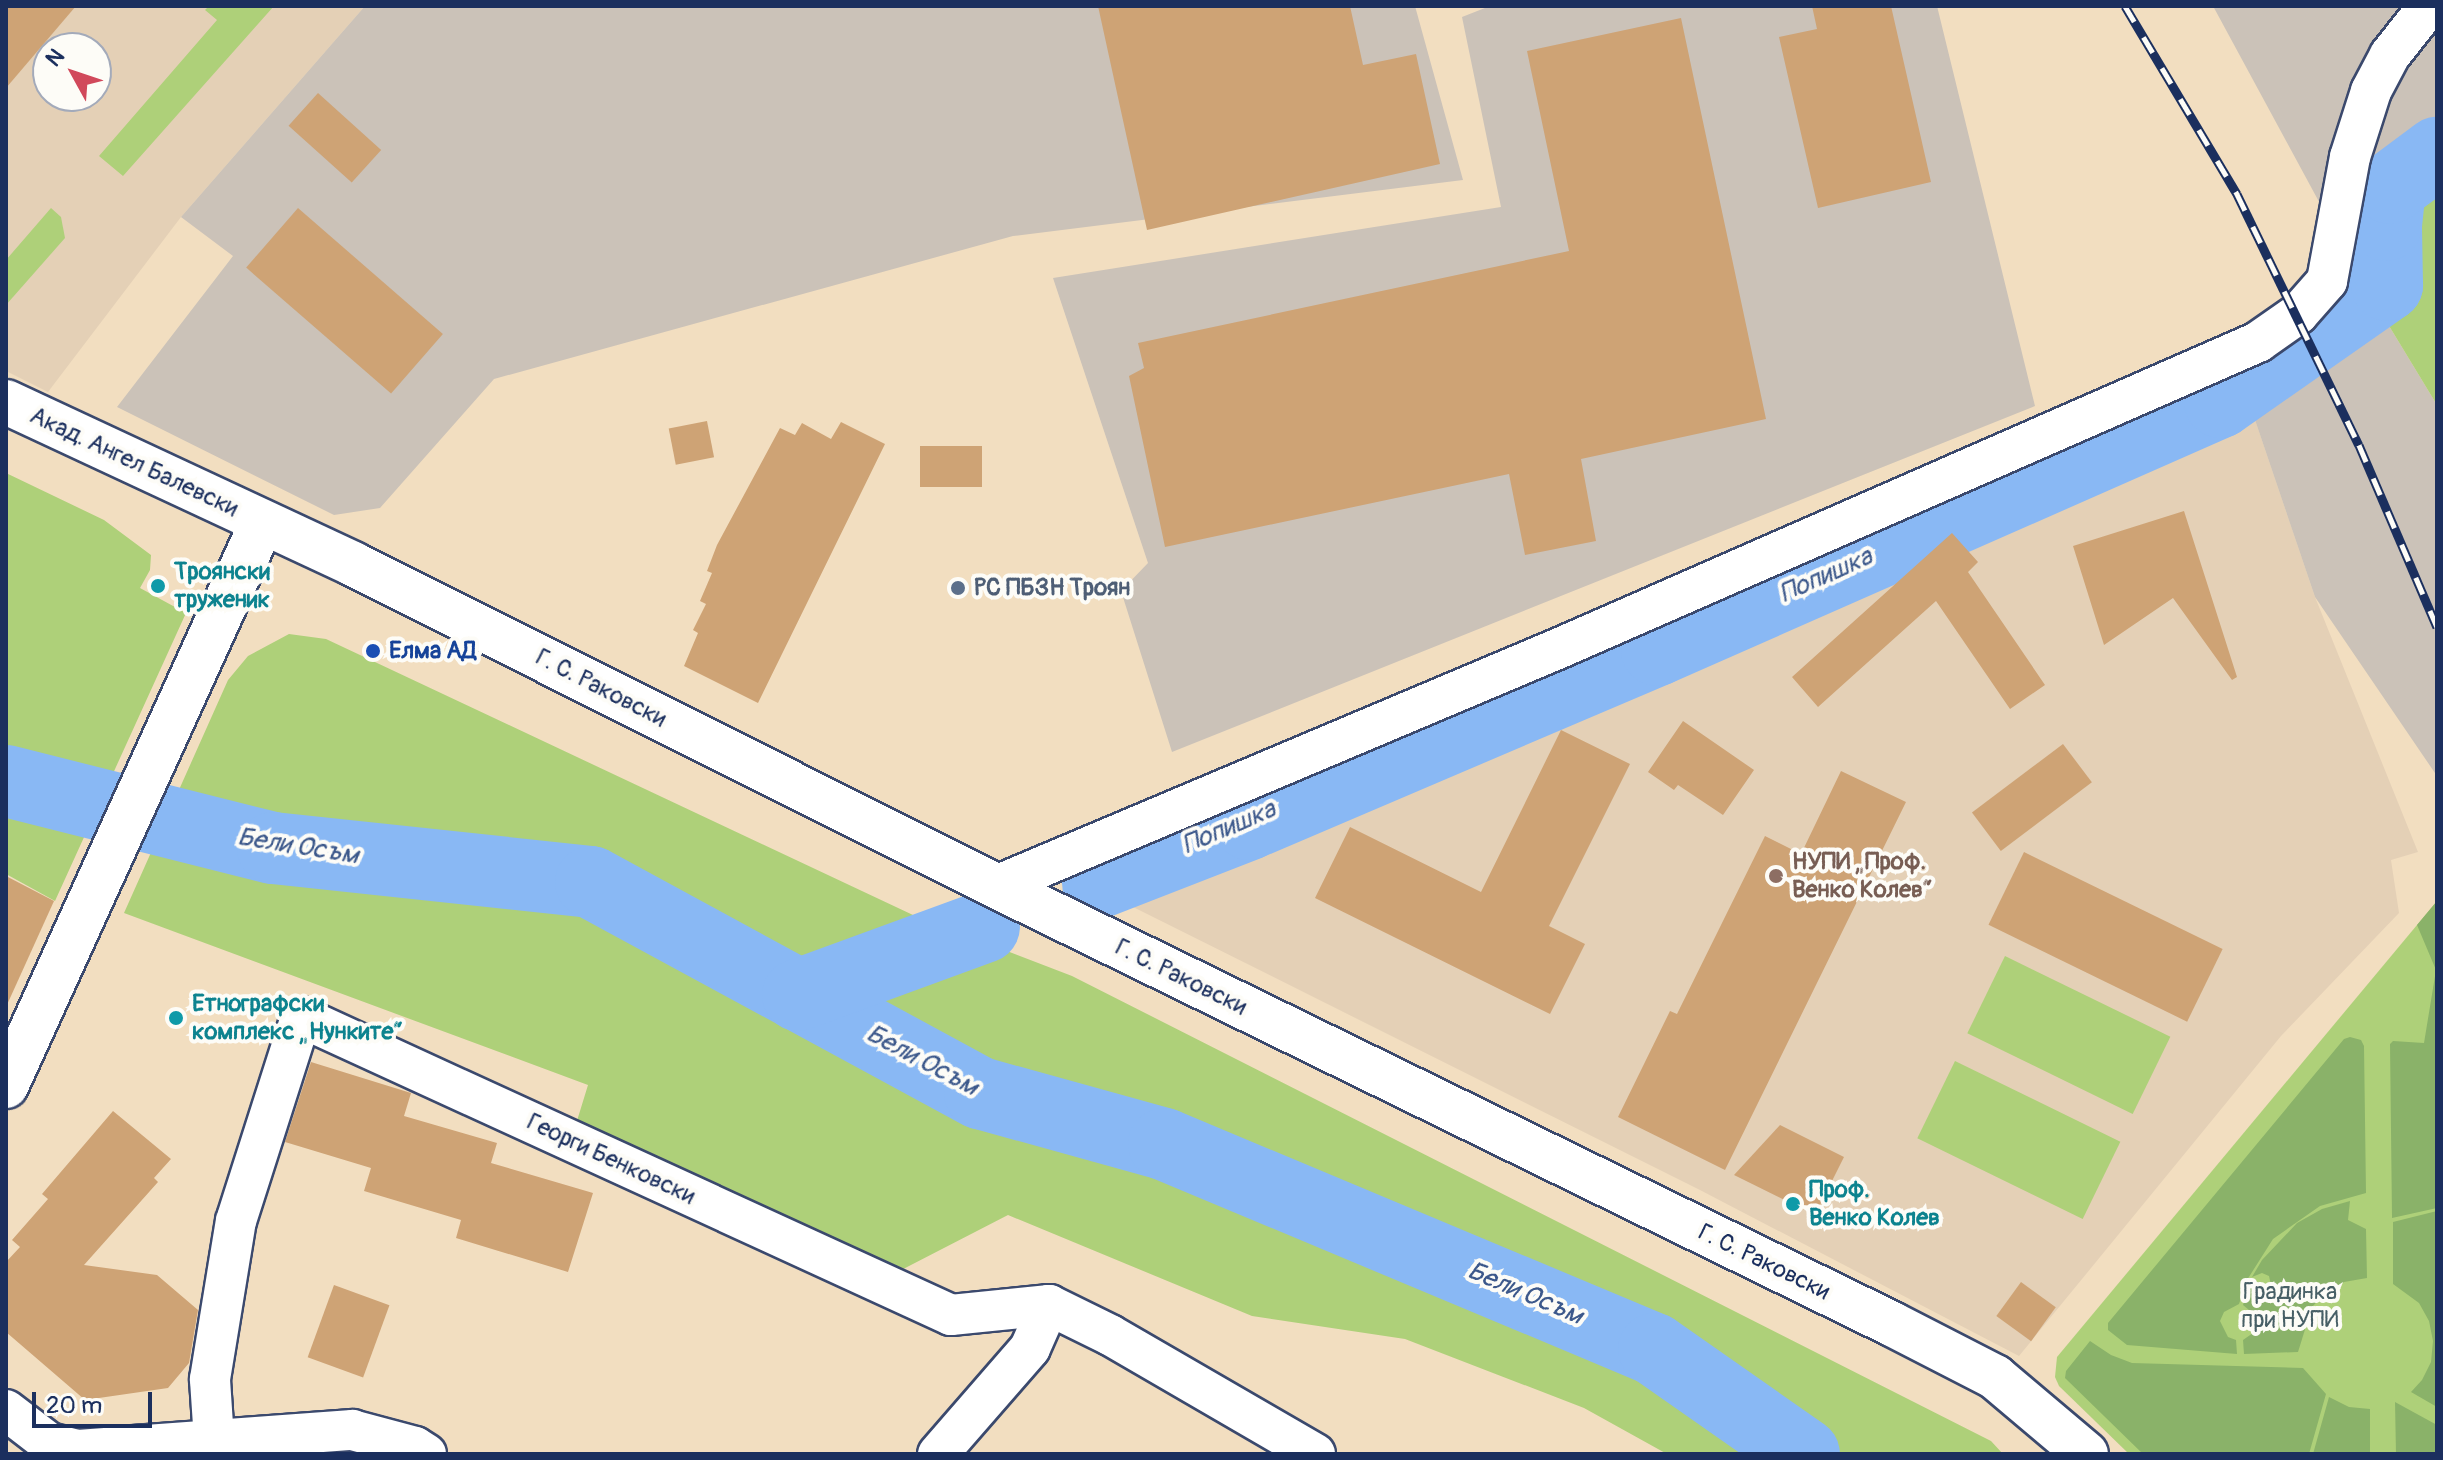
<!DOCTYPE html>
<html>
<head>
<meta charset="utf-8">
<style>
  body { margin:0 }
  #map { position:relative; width:2443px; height:1460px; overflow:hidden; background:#f2dec0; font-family:Pangolin,sans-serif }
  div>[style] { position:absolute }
  .built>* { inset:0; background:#e4d0b6 }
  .industrial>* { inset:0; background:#cbc2b8 }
  .green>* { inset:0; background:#aed079; transform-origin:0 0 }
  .forest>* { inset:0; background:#8ab269 }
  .river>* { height:72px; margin:-36px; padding:0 36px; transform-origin:36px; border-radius:36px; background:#89b8f4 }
  .building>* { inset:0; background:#cea375; transform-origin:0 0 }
  .roads { filter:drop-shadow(2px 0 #3b496d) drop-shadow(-2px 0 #3b496d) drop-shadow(0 2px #3b496d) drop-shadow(0 -2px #3b496d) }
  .minor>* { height:40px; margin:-20px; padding:0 20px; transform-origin:20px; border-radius:20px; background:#fff }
  .tertiary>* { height:44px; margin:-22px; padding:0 22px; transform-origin:22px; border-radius:22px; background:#fff }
  .rail>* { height:9px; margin-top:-4.5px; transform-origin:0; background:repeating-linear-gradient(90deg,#fdfcf7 0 18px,#1b2f5e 0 36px); box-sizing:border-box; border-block:2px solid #1b2f5e }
  .dots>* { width:22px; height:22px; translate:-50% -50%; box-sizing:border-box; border:4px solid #fdfcf7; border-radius:50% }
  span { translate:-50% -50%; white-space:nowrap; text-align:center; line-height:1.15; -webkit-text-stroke:8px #fdfcf7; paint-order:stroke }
  .street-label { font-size:24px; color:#1b2f5e }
  .culture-label { font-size:24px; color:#0d838f; font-weight:700 }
  .left { translate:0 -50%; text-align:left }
  .service-label { font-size:24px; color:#4e5e75; font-weight:700 }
  .transit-label { font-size:24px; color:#164399; font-weight:700 }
  .education-label { font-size:24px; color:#785e54; font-weight:700 }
  .park-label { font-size:24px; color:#475f66 }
  .water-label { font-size:26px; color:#3c588b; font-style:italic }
  .frame { position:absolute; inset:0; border:8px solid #1b2f5e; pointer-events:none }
  .north { position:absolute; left:32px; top:32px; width:80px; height:80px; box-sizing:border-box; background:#fdfcf7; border:2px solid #a3aaba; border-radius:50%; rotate:310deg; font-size:22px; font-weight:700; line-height:32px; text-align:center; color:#1b2f5e }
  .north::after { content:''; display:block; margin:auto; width:28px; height:36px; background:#d1495b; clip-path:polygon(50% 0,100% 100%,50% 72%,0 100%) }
  .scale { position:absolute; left:32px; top:1392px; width:120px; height:36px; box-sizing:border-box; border:4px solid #1b2f5e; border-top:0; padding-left:10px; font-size:24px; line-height:28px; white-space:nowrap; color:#1b2f5e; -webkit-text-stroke:6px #fdfcf7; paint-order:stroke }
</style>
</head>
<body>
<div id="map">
  <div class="built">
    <div style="clip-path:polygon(evenodd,6px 6px,365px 6px,181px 217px,48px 392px,6px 371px,6px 6px,48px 48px,96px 48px,96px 96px,48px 96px,48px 48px)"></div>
    <div style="clip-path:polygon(2249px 402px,2315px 597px,2418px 852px,2391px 860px,2399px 913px,2281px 1036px,2019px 1356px,1700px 1190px,1105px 893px,1256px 846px)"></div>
  </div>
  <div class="industrial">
    <div style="clip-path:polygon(365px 6px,1415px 6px,1463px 180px,1013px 236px,494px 379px,380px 508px,334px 515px,117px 407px,233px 256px,181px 217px)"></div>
    <div style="clip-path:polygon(1490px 6px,1937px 6px,2035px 406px,1172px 752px,1121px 591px,1148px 563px,1053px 278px,1501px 207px,1462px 17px)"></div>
    <div style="clip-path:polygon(2213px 6px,2437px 6px,2437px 167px,2424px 175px,2387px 238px,2357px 273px,2437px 405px,2437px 776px,2315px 597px,2233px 355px,2282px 311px,2357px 272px)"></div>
  </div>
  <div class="green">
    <div style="clip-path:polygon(209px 6px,274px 6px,123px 176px,99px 156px,217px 20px,205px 10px)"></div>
    <div style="clip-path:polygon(2437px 167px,2437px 405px,2357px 273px,2387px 238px,2424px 174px)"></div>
    <div style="clip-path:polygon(51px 208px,61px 217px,65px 238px,6px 305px,6px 260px)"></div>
    <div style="clip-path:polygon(6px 473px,104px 520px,151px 555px,150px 570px,140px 588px,186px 613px,55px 901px,6px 874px)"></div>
    <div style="clip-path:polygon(289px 634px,326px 639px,913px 915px,1072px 976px,1991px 1441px,2003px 1454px,1667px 1454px,1584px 1408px,1405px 1339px,1252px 1316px,1008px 1215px,878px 1282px,572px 1137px,588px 1085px,124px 913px,228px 680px,248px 656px)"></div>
    <div style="clip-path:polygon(2437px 901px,2437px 1454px,2129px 1454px,2059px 1386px,2055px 1377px,2057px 1357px)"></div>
    <div style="left:2005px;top:956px;width:184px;height:86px;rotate:26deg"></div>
    <div style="left:1955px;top:1061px;width:184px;height:86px;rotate:26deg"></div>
  </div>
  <div class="forest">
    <div style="clip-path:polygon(2233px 355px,2249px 402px,1256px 846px,1105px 893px,1090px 887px,1086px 880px,1089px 866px)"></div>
    <div style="clip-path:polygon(2437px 901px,2437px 1208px,2392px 1218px,2390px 1044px,2393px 1041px,2424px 1043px,2436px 970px,2417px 925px)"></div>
    <div style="clip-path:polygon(2350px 1037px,2361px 1040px,2364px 1046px,2366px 1193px,2320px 1206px,2273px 1239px,2247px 1280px,2239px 1304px,2224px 1312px,2220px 1321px,2228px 1337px,2236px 1340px,2237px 1354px,2127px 1345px,2108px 1330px,2108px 1323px,2344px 1039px)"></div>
    <div style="clip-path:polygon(2350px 1201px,2348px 1220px,2366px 1229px,2367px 1278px,2344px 1282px,2326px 1292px,2312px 1307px,2298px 1352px,2244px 1354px,2243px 1340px,2253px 1333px,2257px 1324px,2255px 1315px,2243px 1305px,2250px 1284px,2253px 1293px,2260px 1297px,2272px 1290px,2269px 1276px,2262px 1273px,2252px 1277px,2262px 1260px,2297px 1223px,2322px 1209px)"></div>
    <div style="clip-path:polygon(2437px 1211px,2437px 1407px,2411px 1392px,2422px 1380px,2431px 1362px,2433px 1341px,2429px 1321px,2419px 1303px,2393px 1284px,2393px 1222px)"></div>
    <div style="clip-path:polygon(2090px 1341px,2111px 1355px,2132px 1363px,2303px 1368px,2326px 1394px,2309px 1454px,2143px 1454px,2065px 1378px,2066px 1371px)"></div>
    <div style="clip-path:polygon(2329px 1397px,2349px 1407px,2370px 1409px,2370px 1454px,2313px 1454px)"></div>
    <div style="clip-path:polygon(2395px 1402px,2437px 1425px,2437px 1454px,2396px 1454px)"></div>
  </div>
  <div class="river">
    <div style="left:6px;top:781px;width:275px;rotate:14.1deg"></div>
    <div style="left:273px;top:848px;width:320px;rotate:6.1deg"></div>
    <div style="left:591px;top:882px;width:443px;rotate:28.5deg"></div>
    <div style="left:980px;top:1093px;width:191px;rotate:15.5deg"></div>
    <div style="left:1164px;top:1144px;width:531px;rotate:22.7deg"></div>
    <div style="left:1654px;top:1349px;width:183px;rotate:35deg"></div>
    <div style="left:1098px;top:883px;width:162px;rotate:-21.3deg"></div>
    <div style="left:1249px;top:824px;width:444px;rotate:-23.1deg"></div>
    <div style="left:1657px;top:650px;width:615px;rotate:-23.77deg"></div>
    <div style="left:2220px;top:402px;width:204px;rotate:-35deg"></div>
    <div style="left:2387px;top:285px;width:60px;rotate:-91deg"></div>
    <div style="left:2386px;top:225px;width:37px;rotate:-84deg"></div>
    <div style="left:2390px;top:188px;width:59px;rotate:-36.7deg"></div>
    <div style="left:798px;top:995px;width:198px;rotate:-20.1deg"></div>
  </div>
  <div class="building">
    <div style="clip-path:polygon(6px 6px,76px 6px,6px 88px)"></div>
    <div style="clip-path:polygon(1098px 6px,1350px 6px,1363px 65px,1416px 54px,1440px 164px,1147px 230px)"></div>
    <div style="clip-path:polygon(1812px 6px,1891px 6px,1931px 182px,1818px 208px,1779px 37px,1817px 29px)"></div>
    <div style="clip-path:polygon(1681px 18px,1766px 419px,1581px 459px,1596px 541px,1525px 555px,1509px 474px,1165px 547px,1129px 376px,1144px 368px,1138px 343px,1569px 251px,1527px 51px)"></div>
    <div style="left:318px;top:93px;width:85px;height:44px;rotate:42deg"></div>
    <div style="left:298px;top:208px;width:192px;height:79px;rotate:41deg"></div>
    <div style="left:707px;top:421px;width:37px;height:39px;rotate:79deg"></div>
    <div style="clip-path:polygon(841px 422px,885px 444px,758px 703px,684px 666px,698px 633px,693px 630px,706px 604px,700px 601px,712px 573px,707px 571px,717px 545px,780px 428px,795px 435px,802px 423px,831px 439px)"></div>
    <div style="left:920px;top:446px;width:62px;height:41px"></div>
    <div style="clip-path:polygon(2184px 511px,2237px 677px,2232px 680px,2173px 598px,2104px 645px,2073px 546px)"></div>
    <div style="clip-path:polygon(1952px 533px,1978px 562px,1968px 572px,2045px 685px,2010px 709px,1936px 601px,1818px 707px,1792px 677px)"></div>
    <div style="clip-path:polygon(1683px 721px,1754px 770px,1723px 815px,1678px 785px,1674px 790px,1648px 772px)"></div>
    <div style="clip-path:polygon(1561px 730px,1630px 764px,1549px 926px,1585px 944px,1550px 1014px,1315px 898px,1350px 827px,1481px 892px)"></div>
    <div style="left:2063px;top:744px;width:48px;height:114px;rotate:53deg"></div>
    <div style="clip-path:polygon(1841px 771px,1906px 802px,1725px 1170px,1618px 1117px,1670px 1011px,1677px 1014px,1765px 836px,1801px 854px)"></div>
    <div style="left:2024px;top:852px;width:221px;height:81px;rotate:26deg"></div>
    <div style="clip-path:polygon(6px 876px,54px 901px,6px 1007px)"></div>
    <div style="clip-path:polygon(311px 1062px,411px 1093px,404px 1116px,497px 1143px,491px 1163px,593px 1193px,568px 1272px,456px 1238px,461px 1220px,364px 1191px,371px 1168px,285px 1142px)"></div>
    <div style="clip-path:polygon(113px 1111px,171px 1159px,154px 1178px,158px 1182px,84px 1265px,157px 1275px,198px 1310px,189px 1363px,168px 1388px,85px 1400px,6px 1332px,6px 1262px,20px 1247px,12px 1240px,48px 1199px,42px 1194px)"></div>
    <div style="clip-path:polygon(1780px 1125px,1844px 1157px,1815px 1215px,1734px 1175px)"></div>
    <div style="left:2021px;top:1282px;width:43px;height:42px;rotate:36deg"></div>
    <div style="left:334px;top:1285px;width:59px;height:77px;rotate:20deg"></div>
  </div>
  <div class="roads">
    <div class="minor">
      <div style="left:996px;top:886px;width:614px;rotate:-22.89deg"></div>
      <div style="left:1562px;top:647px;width:760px;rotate:-23.66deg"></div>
      <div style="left:2258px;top:342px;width:49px;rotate:-35deg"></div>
      <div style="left:2298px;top:314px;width:44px;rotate:-48.7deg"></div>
      <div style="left:2327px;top:281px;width:126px;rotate:-79.5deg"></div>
      <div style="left:2350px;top:157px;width:69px;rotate:-72.3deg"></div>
      <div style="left:2371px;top:91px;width:41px;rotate:-62.2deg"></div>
      <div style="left:2390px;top:55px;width:63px;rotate:-51.5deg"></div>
      <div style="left:6px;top:1410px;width:54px;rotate:37.5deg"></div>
      <div style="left:49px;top:1443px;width:30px;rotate:14deg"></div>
      <div style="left:78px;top:1450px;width:275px;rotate:-4.2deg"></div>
      <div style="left:352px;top:1430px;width:65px;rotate:15.1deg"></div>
      <div style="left:415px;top:1447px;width:13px;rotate:32deg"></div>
      <div style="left:214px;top:1440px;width:61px;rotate:-93.8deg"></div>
      <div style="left:210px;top:1379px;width:160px;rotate:-80.7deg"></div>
      <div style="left:236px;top:1221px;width:214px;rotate:-72.3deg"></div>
      <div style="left:301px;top:1017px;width:715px;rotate:24.63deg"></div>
      <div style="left:951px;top:1315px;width:99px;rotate:-5.8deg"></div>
      <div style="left:1049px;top:1305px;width:68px;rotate:26.2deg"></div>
      <div style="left:1110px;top:1335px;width:237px;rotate:30.1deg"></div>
      <div style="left:938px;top:1454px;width:140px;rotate:-49deg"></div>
      <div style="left:1030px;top:1348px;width:47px;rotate:-66.2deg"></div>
    </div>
    <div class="tertiary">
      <div style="left:6px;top:402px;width:383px;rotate:25deg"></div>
      <div style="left:353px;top:564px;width:719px;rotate:26.6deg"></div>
      <div style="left:996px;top:886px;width:997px;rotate:26.05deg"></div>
      <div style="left:1892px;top:1324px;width:116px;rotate:27.2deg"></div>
      <div style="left:1995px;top:1377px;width:119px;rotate:40.2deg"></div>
      <div style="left:6px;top:1086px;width:618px;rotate:-65.55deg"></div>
    </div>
  </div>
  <div class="rail">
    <div style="left:2125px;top:6px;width:219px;rotate:59.2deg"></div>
    <div style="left:2237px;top:194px;width:279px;rotate:64.1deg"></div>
    <div style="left:2359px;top:445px;width:198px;rotate:66.8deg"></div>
  </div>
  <div class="dots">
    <div style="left:158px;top:586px;background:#0f9aa8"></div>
    <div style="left:958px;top:588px;background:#5c6f8a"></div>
    <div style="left:373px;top:651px;background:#1a4fb4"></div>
    <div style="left:1776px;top:876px;background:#8d6e63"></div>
    <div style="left:176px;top:1018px;background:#0f9aa8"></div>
    <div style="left:1793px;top:1204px;background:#0f9aa8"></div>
  </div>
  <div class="street-label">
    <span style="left:134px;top:462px;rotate:25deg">Акад. Ангел Балевски</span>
    <span style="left:601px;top:688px;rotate:27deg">Г. С. Раковски</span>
    <span style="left:1181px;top:977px;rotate:26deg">Г. С. Раковски</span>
    <span style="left:611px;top:1159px;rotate:25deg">Георги Бенковски</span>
    <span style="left:1764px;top:1262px;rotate:26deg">Г. С. Раковски</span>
  </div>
  <div class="culture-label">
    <span class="left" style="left:174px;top:586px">Троянски<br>труженик</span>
    <span class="left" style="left:192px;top:1018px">Етнографски<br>комплекс „Нунките“</span>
    <span class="left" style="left:1809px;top:1204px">Проф.<br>Венко Колев</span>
  </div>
  <div class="service-label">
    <span class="left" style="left:974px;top:588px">РС ПБЗН Троян</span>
  </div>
  <div class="transit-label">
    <span class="left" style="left:389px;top:651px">Елма АД</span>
  </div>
  <div class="education-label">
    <span class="left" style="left:1792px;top:876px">НУПИ „Проф.<br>Венко Колев“</span>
  </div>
  <div class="park-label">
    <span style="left:2290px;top:1306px">Градинка<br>при НУПИ</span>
  </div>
  <div class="water-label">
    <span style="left:1826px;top:576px;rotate:-24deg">Попишка</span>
    <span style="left:1229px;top:828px;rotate:-23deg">Попишка</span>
    <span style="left:298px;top:847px;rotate:9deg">Бели Осъм</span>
    <span style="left:922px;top:1061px;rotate:28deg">Бели Осъм</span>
    <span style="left:1525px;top:1294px;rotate:23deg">Бели Осъм</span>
  </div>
  <div class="frame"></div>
  <div class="north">N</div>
  <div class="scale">20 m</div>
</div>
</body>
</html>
